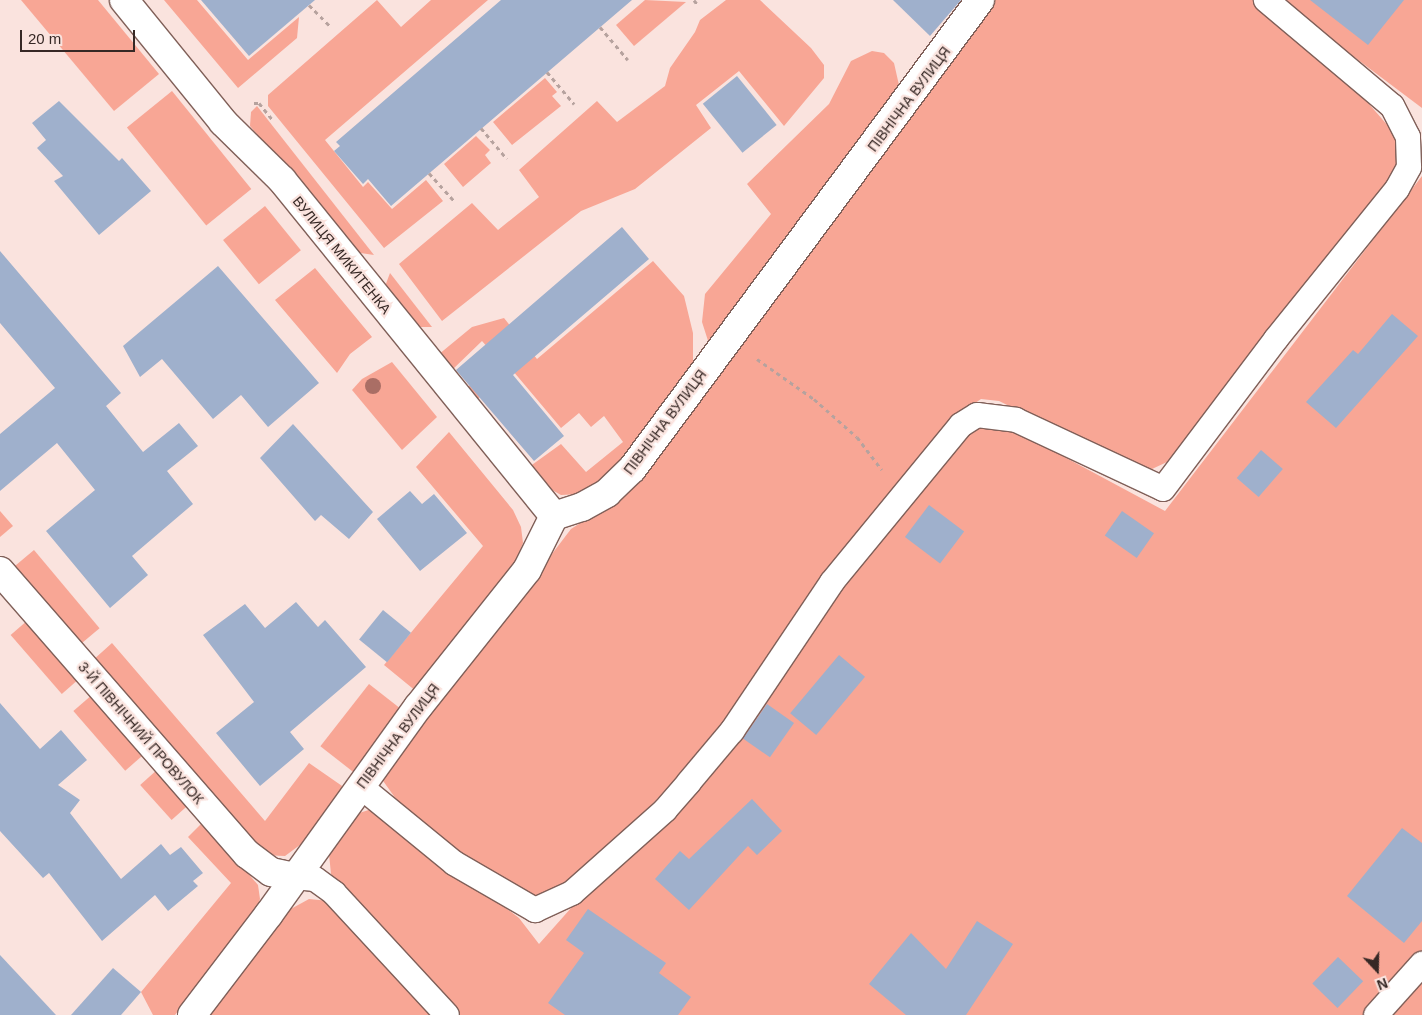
<!DOCTYPE html>
<html>
<head>
<meta charset="utf-8">
<style>
  body { margin:0 }
  #map { position:relative; width:1422px; height:1015px; overflow:hidden; background:#fae3de; font-family:Arial,sans-serif }
  div>[style] { position:absolute }
  .green>* { inset:0; background:#f8a695; transform-origin:0 0 }
  .building>* { inset:0; background:#9fb0cc; transform-origin:0 0 }
  .path>* { height:3px; margin-top:-1.5px; transform-origin:0; background:repeating-linear-gradient(90deg,#b6a29e 0 4px,transparent 0 8px) }
  .roads { filter:drop-shadow(1px 0 #806059) drop-shadow(-1px 0 #806059) drop-shadow(0 1px #806059) drop-shadow(0 -1px #806059) }
  .lane>* { height:24px; margin:-12px; padding:0 12px; transform-origin:12px; border-radius:12px; background:#fff }
  .street>* { height:28px; margin:-14px; padding:0 14px; transform-origin:14px; border-radius:14px; background:#fff }
  .trees>* { width:16px; height:16px; margin:-8px; border-radius:50%; background:#aa6e65 }
  span { translate:-50% -50%; white-space:nowrap; text-align:center; line-height:1.15; -webkit-text-stroke:4.5px #fae3de; paint-order:stroke }
  .street-label { font-size:14px; color:#362825 }
  .north { position:absolute; left:1352px; top:945px; width:50px; height:50px; -webkit-text-stroke:4px #fae3de; paint-order:stroke; rotate:159deg; font-size:14px; font-weight:700; line-height:20px; text-align:center; color:#362825 }
  .north::after { content:''; display:block; margin:auto; width:18px; height:22px; background:#362825; clip-path:polygon(50% 0,100% 100%,50% 72%,0 100%) }
  .scale { position:absolute; left:20px; top:30px; width:115px; height:22px; box-sizing:border-box; border:2px solid #362825; border-top:0; padding-left:6px; font-size:15px; line-height:18px; white-space:nowrap; color:#362825; -webkit-text-stroke:4px #fae3de; paint-order:stroke }
</style>
</head>
<body>
<div id="map">
  <div class="green">
    <div style="clip-path:polygon(21px 0,98px 0,159px 74px,114px 111px)"></div>
    <div style="clip-path:polygon(164px 0,197px 0,248px 60px,299px 17px,297px 38px,238px 88px)"></div>
    <div style="clip-path:polygon(377px 0,401px 27px,431px 0,488px 0,325px 140px,363px 187px,368px 182px,392px 209px,426px 180px,443px 201px,384px 248px,268px 106px,268px 95px)"></div>
    <div style="clip-path:polygon(645px 0,686px 2px,634px 46px,616px 25px)"></div>
    <div style="clip-path:polygon(726px 0,760px 0,811px 48px,824px 65px,824px 78px,784px 126px,739px 71px,696px 105px,711px 128px,635px 189px,581px 211px,442px 321px,399px 264px,472px 203px,498px 230px,539px 197px,519px 170px,597px 101px,617px 122px,665px 86px,670px 68px,695px 32px,700px 20px)"></div>
    <div style="clip-path:polygon(988px 0,1264px 0,1349px 81px,1389px 127px,1400px 151px,1397px 177px,1182px 455px,1152px 469px,1123px 462px,999px 401px,981px 399px,968px 408px,727px 723px,611px 849px,578px 881px,532px 899px,495px 883px,401px 806px,381px 778px,571px 529px,618px 499px)"></div>
    <div style="clip-path:polygon(1286px 0,1422px 0,1422px 108px,1297px 14px)"></div>
    <div style="clip-path:polygon(872px 51px,884px 53px,894px 63px,901px 94px,710px 347px,702px 322px,705px 294px,771px 214px,747px 184px,829px 104px,851px 61px)"></div>
    <div style="clip-path:polygon(545px 78px,557px 92px,552px 96px,561px 106px,512px 145px,493px 122px)"></div>
    <div style="left:172px;top:91px;width:126px;height:58px;rotate:51deg"></div>
    <div style="clip-path:polygon(257px 106px,374px 255px,354px 252px,250px 126px,251px 112px)"></div>
    <div style="clip-path:polygon(476px 136px,490px 150px,485px 155px,491px 163px,463px 187px,444px 164px)"></div>
    <div style="clip-path:polygon(1422px 176px,1422px 1015px,458px 1015px,331px 874px,329px 854px,356px 814px,375px 808px,519px 918px,539px 944px,580px 898px,722px 761px,880px 536px,977px 426px,1001px 423px,1165px 511px)"></div>
    <div style="left:265px;top:206px;width:57px;height:54px;rotate:51deg"></div>
    <div style="clip-path:polygon(653px 261px,684px 296px,693px 333px,693px 370px,634px 448px,598px 487px,581px 494px,561px 495px,545px 486px,529px 467px,561px 444px,586px 472px,623px 442px,604px 416px,591px 427px,579px 413px,561px 428px,513px 371px,475px 401px,466px 389px,497px 358px,482px 341px,451px 371px,438px 355px,472px 327px,504px 318px,537px 359px)"></div>
    <div style="clip-path:polygon(315px 268px,372px 337px,350px 354px,337px 373px,275px 300px)"></div>
    <div style="clip-path:polygon(390px 273px,432px 327px,415px 327px,384px 289px)"></div>
    <div style="clip-path:polygon(392px 362px,437px 417px,402px 450px,352px 390px,362px 379px)"></div>
    <div style="clip-path:polygon(449px 432px,513px 510px,521px 527px,523px 543px,515px 564px,417px 692px,384px 665px,483px 546px,416px 467px)"></div>
    <div style="clip-path:polygon(0 511px,13px 526px,0 537px)"></div>
    <div style="left:34px;top:550px;width:102px;height:30px;rotate:50deg"></div>
    <div style="left:28px;top:620px;width:78px;height:23px;rotate:49deg"></div>
    <div style="clip-path:polygon(112px 643px,265px 821px,309px 763px,345px 788px,308px 839px,285px 856px,262px 855px,92px 661px)"></div>
    <div style="left:369px;top:684px;width:43px;height:79px;rotate:38deg"></div>
    <div style="left:93px;top:694px;width:79px;height:26px;rotate:49deg"></div>
    <div style="left:158px;top:769px;width:47px;height:24px;rotate:48deg"></div>
    <div style="clip-path:polygon(204px 821px,258px 885px,260px 899px,255px 914px,175px 1015px,153px 1015px,141px 992px,231px 883px,188px 837px)"></div>
    <div style="clip-path:polygon(309px 899px,329px 901px,432px 1015px,207px 1015px,267px 935px,289px 910px)"></div>
  </div>
  <div class="building">
    <div style="clip-path:polygon(201px 0,315px 0,249px 56px)"></div>
    <div style="clip-path:polygon(501px 0,632px 0,391px 206px,368px 179px,363px 184px,334px 151px,340px 146px,336px 142px)"></div>
    <div style="clip-path:polygon(893px 0,961px 0,930px 36px)"></div>
    <div style="clip-path:polygon(1310px 0,1404px 0,1368px 45px)"></div>
    <div style="left:737px;top:76px;width:63px;height:44px;rotate:51deg"></div>
    <div style="clip-path:polygon(59px 101px,119px 161px,122px 158px,151px 191px,99px 235px,54px 181px,63px 176px,37px 148px,46px 140px,32px 123px)"></div>
    <div style="clip-path:polygon(622px 227px,649px 259px,513px 375px,564px 436px,534px 461px,456px 370px)"></div>
    <div style="clip-path:polygon(0 251px,121px 393px,106px 406px,143px 452px,179px 423px,198px 446px,167px 471px,193px 504px,132px 556px,148px 575px,110px 608px,46px 531px,95px 490px,57px 443px,0 491px,0 434px,55px 388px,0 323px)"></div>
    <div style="clip-path:polygon(218px 266px,319px 383px,268px 427px,241px 395px,213px 419px,162px 359px,140px 377px,123px 346px)"></div>
    <div style="clip-path:polygon(1392px 314px,1418px 336px,1336px 428px,1306px 402px,1353px 350px,1358px 354px)"></div>
    <div style="clip-path:polygon(293px 424px,373px 512px,349px 539px,321px 515px,315px 521px,260px 458px)"></div>
    <div style="left:1261px;top:450px;width:29px;height:37px;rotate:41deg"></div>
    <div style="clip-path:polygon(410px 491px,422px 504px,434px 494px,467px 533px,420px 571px,377px 519px)"></div>
    <div style="left:929px;top:505px;width:44px;height:40px;rotate:37deg"></div>
    <div style="left:1122px;top:511px;width:39px;height:30px;rotate:35deg"></div>
    <div style="clip-path:polygon(296px 602px,318px 627px,325px 620px,366px 667px,290px 732px,304px 749px,260px 786px,216px 733px,254px 702px,203px 635px,245px 604px,265px 628px)"></div>
    <div style="left:383px;top:610px;width:36px;height:38px;rotate:39deg"></div>
    <div style="left:839px;top:655px;width:34px;height:76px;rotate:40deg"></div>
    <div style="clip-path:polygon(0 703px,40px 749px,61px 730px,87px 760px,58px 785px,80px 800px,70px 813px,121px 879px,161px 844px,170px 855px,181px 847px,203px 873px,193px 881px,198px 886px,168px 911px,155px 895px,102px 941px,49px 873px,43px 878px,0 831px)"></div>
    <div style="left:767px;top:704px;width:33px;height:42px;rotate:35deg"></div>
    <div style="clip-path:polygon(752px 799px,782px 831px,757px 855px,748px 846px,689px 910px,655px 879px,680px 851px,689px 859px)"></div>
    <div style="clip-path:polygon(1402px 828px,1422px 843px,1422px 921px,1404px 943px,1347px 896px)"></div>
    <div style="clip-path:polygon(588px 909px,666px 963px,659px 973px,691px 997px,678px 1015px,565px 1015px,548px 1003px,584px 953px,566px 940px)"></div>
    <div style="clip-path:polygon(977px 921px,1013px 944px,966px 1015px,906px 1015px,869px 984px,911px 933px,946px 969px)"></div>
    <div style="clip-path:polygon(0 955px,56px 1015px,0 1015px)"></div>
    <div style="left:1338px;top:957px;width:35px;height:37px;rotate:44deg"></div>
    <div style="clip-path:polygon(113px 968px,141px 992px,121px 1015px,71px 1015px)"></div>
  </div>
  <div class="path">
    <div style="left:694px;top:0;width:5px;rotate:53deg"></div>
    <div style="left:309px;top:5px;width:30px;rotate:45deg"></div>
    <div style="left:600px;top:27px;width:43px;rotate:49.7deg"></div>
    <div style="left:547px;top:72px;width:42px;rotate:49.8deg"></div>
    <div style="left:254px;top:103px;width:5px"></div>
    <div style="left:259px;top:103px;width:22px;rotate:51deg"></div>
    <div style="left:481px;top:128px;width:40px;rotate:50deg"></div>
    <div style="left:429px;top:173px;width:39px;rotate:48deg"></div>
    <div style="left:757px;top:359px;width:70px;rotate:35.1deg"></div>
    <div style="left:814px;top:399px;width:57px;rotate:41.5deg"></div>
    <div style="left:857px;top:437px;width:41px;rotate:52.9deg"></div>
  </div>
  <div class="roads">
    <div class="lane">
      <div style="left:360px;top:786px;width:122px;rotate:39.3deg"></div>
      <div style="left:454px;top:863px;width:94px;rotate:30.1deg"></div>
      <div style="left:535px;top:910px;width:41px;rotate:-24.7deg"></div>
      <div style="left:572px;top:893px;width:125px;rotate:-41.7deg"></div>
      <div style="left:665px;top:810px;width:37px;rotate:-49deg"></div>
      <div style="left:689px;top:782px;width:67px;rotate:-49.9deg"></div>
      <div style="left:732px;top:731px;width:179px;rotate:-56.1deg"></div>
      <div style="left:832px;top:582px;width:203px;rotate:-50.6deg"></div>
      <div style="left:961px;top:425px;width:19px;rotate:-32deg"></div>
      <div style="left:977px;top:415px;width:39px;rotate:7deg"></div>
      <div style="left:1016px;top:420px;width:162px;rotate:25.1deg"></div>
      <div style="left:1163px;top:489px;width:188px;rotate:-53deg"></div>
      <div style="left:1276px;top:339px;width:193px;rotate:-51.1deg"></div>
      <div style="left:1397px;top:189px;width:25px;rotate:-61deg"></div>
      <div style="left:1409px;top:167px;width:30px;rotate:-92deg"></div>
      <div style="left:1408px;top:137px;width:35px;rotate:-117deg"></div>
      <div style="left:1392px;top:106px;width:165px;rotate:-139.9deg"></div>
      <div style="left:295px;top:877px;width:20px;rotate:6deg"></div>
      <div style="left:315px;top:879px;width:24px;rotate:36deg"></div>
      <div style="left:334px;top:893px;width:166px;rotate:47.2deg"></div>
      <div style="left:1376px;top:1015px;width:69px;rotate:-48deg"></div>
    </div>
    <div class="street">
      <div style="left:124px;top:0;width:157px;rotate:50.9deg"></div>
      <div style="left:223px;top:122px;width:83px;rotate:44.5deg"></div>
      <div style="left:282px;top:180px;width:432px;rotate:51deg"></div>
      <div style="left:0;top:571px;width:376px;rotate:48.9deg"></div>
      <div style="left:247px;top:854px;width:30px;rotate:37deg"></div>
      <div style="left:271px;top:872px;width:25px;rotate:12deg"></div>
      <div style="left:192px;top:1015px;width:127px;rotate:-52.7deg"></div>
      <div style="left:269px;top:914px;width:255px;rotate:-54.3deg"></div>
      <div style="left:418px;top:707px;width:175px;rotate:-51.5deg"></div>
      <div style="left:527px;top:570px;width:60px;rotate:-63.4deg"></div>
      <div style="left:554px;top:516px;width:29px;rotate:-18deg"></div>
      <div style="left:582px;top:507px;width:29px;rotate:-29deg"></div>
      <div style="left:607px;top:493px;width:35px;rotate:-44deg"></div>
      <div style="left:632px;top:469px;width:584px;rotate:-53.42deg"></div>
    </div>
  </div>
  <div class="trees">
    <div style="left:373px;top:386px"></div>
  </div>
  <div class="street-label">
    <span style="left:909px;top:99px;rotate:-53deg">ПІВНІЧНА ВУЛИЦЯ</span>
    <span style="left:342px;top:255px;rotate:51deg">ВУЛИЦЯ МИКИТЕНКА</span>
    <span style="left:665px;top:422px;rotate:-53deg">ПІВНІЧНА ВУЛИЦЯ</span>
    <span style="left:141px;top:733px;rotate:49deg">3-Й ПІВНІЧНИЙ ПРОВУЛОК</span>
    <span style="left:398px;top:736px;rotate:-53deg">ПІВНІЧНА ВУЛИЦЯ</span>
  </div>
  <div class="north">N</div>
  <div class="scale">20 m</div>
</div>
</body>
</html>
